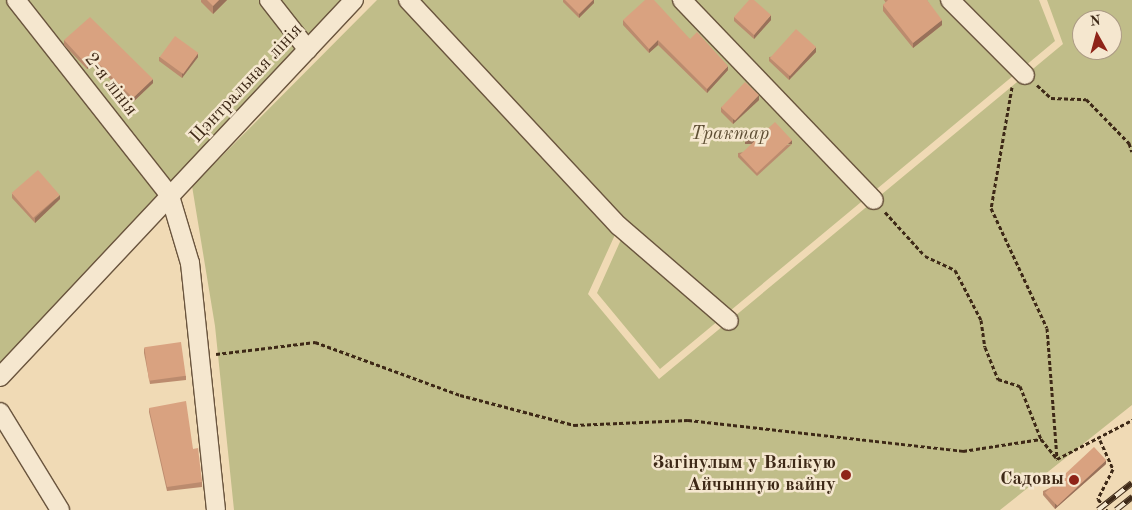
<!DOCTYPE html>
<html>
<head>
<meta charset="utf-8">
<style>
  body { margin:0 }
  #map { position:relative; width:1132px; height:510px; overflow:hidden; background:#f0dab5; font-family:"Old Standard TT",serif }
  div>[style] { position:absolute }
  .green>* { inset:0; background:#c0bd89 }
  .path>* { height:3px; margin-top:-1.5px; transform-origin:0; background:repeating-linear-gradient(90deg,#3e2917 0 4px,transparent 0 6.5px) }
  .roads { filter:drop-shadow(1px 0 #6a553e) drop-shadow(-1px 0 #6a553e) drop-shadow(0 1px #6a553e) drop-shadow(0 -1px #6a553e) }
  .street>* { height:18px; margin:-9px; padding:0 9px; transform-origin:9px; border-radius:9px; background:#f5e7cf }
  .rail>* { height:5.5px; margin-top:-2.75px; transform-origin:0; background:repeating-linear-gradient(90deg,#f5e7cf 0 11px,#3e2917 0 22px); box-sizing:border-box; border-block:1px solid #3e2917 }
  .wall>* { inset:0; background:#bb8b6e }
  .shaded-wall>* { inset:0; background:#98715a; transform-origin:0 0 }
  .building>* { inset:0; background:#d9a280; transform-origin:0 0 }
  .dots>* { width:14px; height:14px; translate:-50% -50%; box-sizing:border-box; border:2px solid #f5e7cf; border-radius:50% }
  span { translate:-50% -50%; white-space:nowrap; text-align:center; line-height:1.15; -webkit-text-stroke:5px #f5e7cf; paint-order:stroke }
  .street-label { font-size:19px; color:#3e2917 }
  .park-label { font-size:19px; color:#5e4e34; font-style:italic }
  .poi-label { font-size:19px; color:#3e2917; font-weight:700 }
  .right { translate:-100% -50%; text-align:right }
  .north { position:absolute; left:1072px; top:10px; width:50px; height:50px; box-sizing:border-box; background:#f5e7cf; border:1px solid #ac9b85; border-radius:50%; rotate:353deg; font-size:14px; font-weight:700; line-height:20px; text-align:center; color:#3e2917 }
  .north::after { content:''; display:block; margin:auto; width:18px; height:22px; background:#8f2418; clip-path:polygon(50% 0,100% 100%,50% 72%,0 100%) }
</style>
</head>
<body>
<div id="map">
  <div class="green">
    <div style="clip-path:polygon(0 0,343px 0,0 366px)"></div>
    <div style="clip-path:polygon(evenodd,377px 0,408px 0,619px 226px,588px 294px,659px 379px,1063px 44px,1047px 0,1132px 0,1132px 405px,1000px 510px,234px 510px,215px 326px,192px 186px,377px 0,1082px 20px,1112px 20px,1112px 50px,1082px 50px,1082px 20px)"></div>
    <div style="clip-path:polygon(418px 0,1039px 0,1055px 41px,660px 369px,597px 293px,628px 224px)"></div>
  </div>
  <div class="path">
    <div style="left:1037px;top:85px;width:19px;rotate:43deg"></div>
    <div style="left:1051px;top:98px;width:35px;rotate:2deg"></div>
    <div style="left:1086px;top:99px;width:62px;rotate:45.7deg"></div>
    <div style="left:1129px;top:143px;width:9px;rotate:72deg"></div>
    <div style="left:1012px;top:87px;width:123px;rotate:99.8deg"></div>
    <div style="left:991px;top:208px;width:132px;rotate:65deg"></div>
    <div style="left:1047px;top:328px;width:131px;rotate:85.6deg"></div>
    <div style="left:885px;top:212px;width:59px;rotate:47.7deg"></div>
    <div style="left:925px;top:256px;width:33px;rotate:25deg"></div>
    <div style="left:955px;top:270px;width:56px;rotate:62.5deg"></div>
    <div style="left:981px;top:320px;width:27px;rotate:82deg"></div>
    <div style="left:985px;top:347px;width:35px;rotate:68deg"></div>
    <div style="left:998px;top:379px;width:23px;rotate:18deg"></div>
    <div style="left:1020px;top:386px;width:57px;rotate:68.4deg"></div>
    <div style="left:216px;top:354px;width:100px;rotate:-6.9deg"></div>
    <div style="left:315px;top:342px;width:154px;rotate:20.1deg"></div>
    <div style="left:460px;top:395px;width:118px;rotate:14.7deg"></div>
    <div style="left:574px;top:425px;width:114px;rotate:-2.5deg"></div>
    <div style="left:688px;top:420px;width:277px;rotate:6.4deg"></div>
    <div style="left:963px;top:451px;width:79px;rotate:-8.7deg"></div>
    <div style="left:1041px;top:439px;width:26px;rotate:51deg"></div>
    <div style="left:1100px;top:440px;width:32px;rotate:66deg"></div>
    <div style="left:1113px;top:469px;width:34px;rotate:117deg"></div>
    <div style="left:1098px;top:499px;width:14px;rotate:51deg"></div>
    <div style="left:1057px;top:459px;width:85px;rotate:-27.5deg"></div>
  </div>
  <div class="roads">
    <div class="street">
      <div style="left:16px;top:0;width:249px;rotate:51.8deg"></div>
      <div style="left:170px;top:196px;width:70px;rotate:73.4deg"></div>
      <div style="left:190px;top:263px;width:248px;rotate:84deg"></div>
      <div style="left:269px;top:0;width:63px;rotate:52deg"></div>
      <div style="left:408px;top:0;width:309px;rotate:47deg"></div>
      <div style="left:619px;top:226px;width:145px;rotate:40.8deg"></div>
      <div style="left:682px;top:0;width:277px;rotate:46.2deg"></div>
      <div style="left:950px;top:0;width:106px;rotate:45deg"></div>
      <div style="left:0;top:377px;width:517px;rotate:-46.8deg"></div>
      <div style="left:0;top:412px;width:115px;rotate:58.5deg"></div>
    </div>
  </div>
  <div class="rail">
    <div style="left:1098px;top:510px;width:43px;rotate:-38.5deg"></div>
    <div style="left:1116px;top:510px;width:21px;rotate:-39deg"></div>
  </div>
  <div class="wall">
    <div style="clip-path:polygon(201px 0,227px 0,213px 14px,201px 2px)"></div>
    <div style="clip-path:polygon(563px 0,594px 0,594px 3px,579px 18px,563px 2px)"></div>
    <div style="clip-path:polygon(884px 0,927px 0,942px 25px,913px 48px,883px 11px,883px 5px,886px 3px)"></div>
    <div style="clip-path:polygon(734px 17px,771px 20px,754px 39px,734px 21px)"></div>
    <div style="clip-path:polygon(623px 20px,690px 39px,728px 70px,707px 93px,658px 45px,649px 53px,623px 25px)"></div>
    <div style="clip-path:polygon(64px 40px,153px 83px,133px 102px,94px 63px,87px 69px,64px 45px)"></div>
    <div style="clip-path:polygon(816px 52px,789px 80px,769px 61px,769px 57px)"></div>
    <div style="clip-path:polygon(159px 57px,198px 57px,182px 78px,159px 61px)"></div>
    <div style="clip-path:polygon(759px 100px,733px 124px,721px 112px,721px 107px)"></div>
    <div style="clip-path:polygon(792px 144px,757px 176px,738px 157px,738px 153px)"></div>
    <div style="clip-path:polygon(12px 194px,60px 199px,35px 223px,12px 198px)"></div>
    <div style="clip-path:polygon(144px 348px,186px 376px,186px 380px,150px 384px,144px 353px)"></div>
    <div style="clip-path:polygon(149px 408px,193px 449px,202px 482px,202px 487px,167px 491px,149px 412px)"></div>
    <div style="clip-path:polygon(1106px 464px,1055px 509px,1043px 495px,1043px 491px)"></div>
  </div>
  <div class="shaded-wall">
    <div style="clip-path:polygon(219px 0,227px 0,213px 14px,213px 6px)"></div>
    <div style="clip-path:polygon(593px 0,594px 0,594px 3px,579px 18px,579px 14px)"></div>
    <div style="clip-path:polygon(771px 15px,771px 20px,754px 39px,754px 35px)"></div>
    <div style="clip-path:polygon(942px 20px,942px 25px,913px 48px,913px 43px)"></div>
    <div style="clip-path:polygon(658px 40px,658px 45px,649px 53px,649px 49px)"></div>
    <div style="clip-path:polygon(816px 47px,816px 52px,789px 80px,789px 76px)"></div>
    <div style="clip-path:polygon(198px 53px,198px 57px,182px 78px,182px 73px)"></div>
    <div style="clip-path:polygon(94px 59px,94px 63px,87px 69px,87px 65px)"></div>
    <div style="clip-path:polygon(728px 66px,728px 70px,707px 93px,707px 89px)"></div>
    <div style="clip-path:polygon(153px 79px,153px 83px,133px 102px,133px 98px)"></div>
    <div style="clip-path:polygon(759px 95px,759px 100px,733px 124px,733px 120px)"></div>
    <div style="left:792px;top:140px;width:4px;height:47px;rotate:90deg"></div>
    <div style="clip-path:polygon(60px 195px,60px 199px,35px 223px,35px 218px)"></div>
    <div style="clip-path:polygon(1106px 460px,1106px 464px,1055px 509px,1055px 504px)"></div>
  </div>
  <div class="building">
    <div style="clip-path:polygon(207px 0,219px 0,213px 6px)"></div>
    <div style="clip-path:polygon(565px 0,593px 0,579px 14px)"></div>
    <div style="clip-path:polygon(645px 0,654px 0,690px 39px,697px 32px,728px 66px,707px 89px,658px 40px,649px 49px,623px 20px)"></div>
    <div style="clip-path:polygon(749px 0,754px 0,771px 15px,754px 35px,734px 17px)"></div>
    <div style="clip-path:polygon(888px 0,927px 0,942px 20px,913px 43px,883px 5px)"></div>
    <div style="clip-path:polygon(90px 17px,153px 79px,133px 98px,94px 59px,87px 65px,64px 40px)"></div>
    <div style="left:796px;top:29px;width:27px;height:39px;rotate:42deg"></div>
    <div style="left:175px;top:36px;width:29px;height:26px;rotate:36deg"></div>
    <div style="left:745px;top:82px;width:19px;height:35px;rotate:43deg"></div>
    <div style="left:775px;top:122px;width:25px;height:48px;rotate:47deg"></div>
    <div style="left:38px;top:170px;width:33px;height:35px;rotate:49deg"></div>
    <div style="left:181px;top:342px;width:34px;height:37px;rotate:82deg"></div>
    <div style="clip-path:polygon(186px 401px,193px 449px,198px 448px,202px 482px,167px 487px,149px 408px)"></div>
    <div style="left:1094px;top:447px;width:18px;height:67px;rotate:47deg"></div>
  </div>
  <div class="dots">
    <div style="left:846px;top:475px;background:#8f2418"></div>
    <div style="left:1074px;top:480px;background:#8f2418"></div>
  </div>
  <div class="street-label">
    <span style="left:247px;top:84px;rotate:-47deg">Цэнтральная лінія</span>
    <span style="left:110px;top:85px;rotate:52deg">2-я лінія</span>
  </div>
  <div class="park-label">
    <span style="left:730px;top:135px">Трактар</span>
  </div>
  <div class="poi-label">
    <span class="right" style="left:836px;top:475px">Загінулым у Вялікую<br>Айчынную вайну</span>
    <span class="right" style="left:1064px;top:480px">Садовы</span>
  </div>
  <div class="north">N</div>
</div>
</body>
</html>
